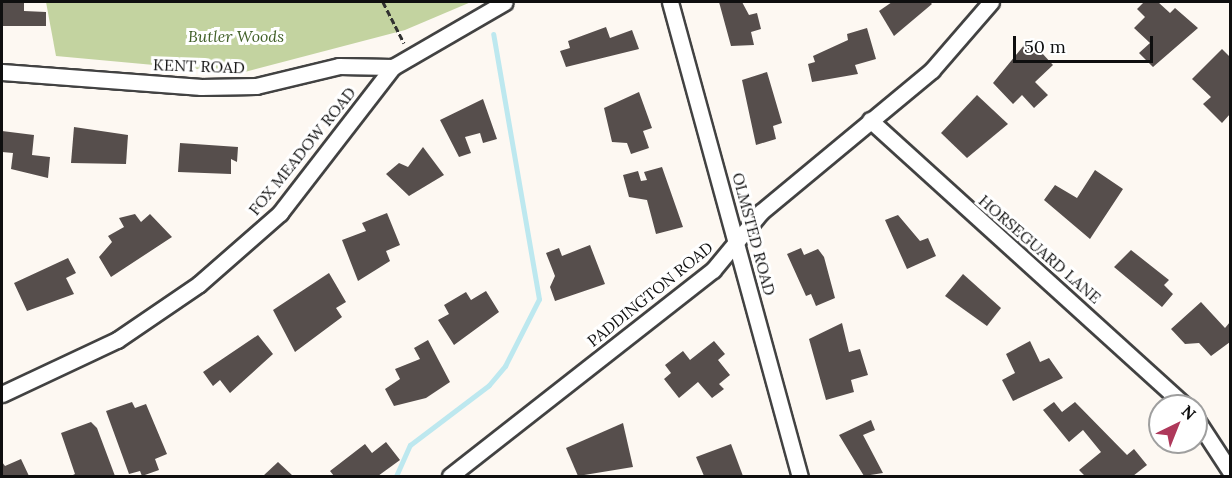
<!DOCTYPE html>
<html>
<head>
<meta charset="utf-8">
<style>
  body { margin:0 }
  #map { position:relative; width:1232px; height:478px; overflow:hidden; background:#fdf8f2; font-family:Lora,serif }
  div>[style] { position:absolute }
  .forest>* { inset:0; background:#c3d3a0 }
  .stream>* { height:5px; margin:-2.5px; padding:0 2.5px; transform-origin:2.5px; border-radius:2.5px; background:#bde8ef }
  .building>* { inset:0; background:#564e4c }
  .path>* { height:3px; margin-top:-1.5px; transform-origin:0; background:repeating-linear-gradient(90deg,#313131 0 6px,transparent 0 9px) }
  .roads { filter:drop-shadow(2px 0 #424242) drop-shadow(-2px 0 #424242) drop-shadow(0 2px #424242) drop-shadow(0 -2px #424242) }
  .street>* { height:15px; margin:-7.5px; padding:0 7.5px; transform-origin:7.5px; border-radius:7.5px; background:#fff }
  span { translate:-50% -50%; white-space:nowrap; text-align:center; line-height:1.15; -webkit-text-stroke:6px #fff; paint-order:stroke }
  .park-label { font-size:16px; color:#405f27; font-style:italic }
  .street-label { font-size:16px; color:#0f0f0f }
  .frame { position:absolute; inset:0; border:3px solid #0f0f0f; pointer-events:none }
  .north { position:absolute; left:1148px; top:394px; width:60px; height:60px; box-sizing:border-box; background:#fff; border:2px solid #9f9f9f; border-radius:50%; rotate:43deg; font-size:16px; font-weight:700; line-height:24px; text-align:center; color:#0f0f0f }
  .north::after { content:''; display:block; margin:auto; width:21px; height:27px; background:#ae385a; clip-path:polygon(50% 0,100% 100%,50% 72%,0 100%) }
  .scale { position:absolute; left:1013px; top:36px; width:140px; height:27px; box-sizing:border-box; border:3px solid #0f0f0f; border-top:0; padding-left:8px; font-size:18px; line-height:21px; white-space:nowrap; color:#0f0f0f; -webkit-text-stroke:4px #fff; paint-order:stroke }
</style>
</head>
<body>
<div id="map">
  <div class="forest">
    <div style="clip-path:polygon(46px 2px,471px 2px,405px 30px,241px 73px,56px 56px)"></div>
  </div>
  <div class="stream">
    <div style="left:396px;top:476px;width:34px;rotate:-66deg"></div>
    <div style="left:410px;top:445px;width:99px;rotate:-37.2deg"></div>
    <div style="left:489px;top:385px;width:25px;rotate:-50deg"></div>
    <div style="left:505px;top:366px;width:75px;rotate:-63.1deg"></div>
    <div style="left:539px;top:299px;width:269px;rotate:-99.8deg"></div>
  </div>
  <div class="building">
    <div style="clip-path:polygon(2px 2px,24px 2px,24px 11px,46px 12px,46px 26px,2px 26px)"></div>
    <div style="clip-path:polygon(719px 2px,742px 2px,749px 15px,757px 13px,761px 29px,751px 32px,754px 45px,731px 46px)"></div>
    <div style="clip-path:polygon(892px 2px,930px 2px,932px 4px,894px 36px,879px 11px)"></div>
    <div style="clip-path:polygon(1144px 2px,1158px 2px,1170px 13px,1175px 8px,1198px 28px,1153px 67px,1139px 53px,1150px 43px,1134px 28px,1145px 17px,1137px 9px)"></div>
    <div style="clip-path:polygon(606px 27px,610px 38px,632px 30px,639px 49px,566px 67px,560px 51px,570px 48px,568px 41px)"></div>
    <div style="clip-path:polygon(867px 28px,876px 59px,855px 65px,858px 74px,812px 82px,808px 64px,815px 62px,813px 56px,848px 40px,847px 34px)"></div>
    <div style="clip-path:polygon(1029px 39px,1053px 65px,1035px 82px,1048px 95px,1034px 108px,1022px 95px,1013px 104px,993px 83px)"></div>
    <div style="clip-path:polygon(1222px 49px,1230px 57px,1230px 114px,1222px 123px,1203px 104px,1211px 97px,1192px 79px)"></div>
    <div style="clip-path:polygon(767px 72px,782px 123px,773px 126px,776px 139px,756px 145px,742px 80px)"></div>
    <div style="clip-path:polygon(639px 92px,652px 128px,643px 131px,649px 148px,631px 154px,627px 143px,612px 142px,604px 108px)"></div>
    <div style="clip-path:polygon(977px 95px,1008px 124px,967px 158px,941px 133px)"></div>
    <div style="clip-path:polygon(483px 99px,497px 139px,483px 143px,480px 133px,465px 137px,471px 153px,459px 157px,440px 120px)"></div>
    <div style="clip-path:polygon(74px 127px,128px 135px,126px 164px,71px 163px)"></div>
    <div style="clip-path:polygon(2px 131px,34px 135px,32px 155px,50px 157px,48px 178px,11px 169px,13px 153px,2px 152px)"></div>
    <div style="clip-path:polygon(180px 143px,238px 147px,237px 162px,231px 159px,231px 174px,178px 172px)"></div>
    <div style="clip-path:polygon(423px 147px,444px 175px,409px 196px,386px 174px,399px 163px,408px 167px)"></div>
    <div style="clip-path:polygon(662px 167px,683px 227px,656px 234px,647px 200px,629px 197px,623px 175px,638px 171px,641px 181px,647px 180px,644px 172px)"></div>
    <div style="clip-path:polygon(1095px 170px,1123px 189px,1090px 239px,1044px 200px,1055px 185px,1077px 198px)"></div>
    <div style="clip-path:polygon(387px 213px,400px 245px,386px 251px,390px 261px,358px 281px,342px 240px,366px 231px,362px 223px)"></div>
    <div style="clip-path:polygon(135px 214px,141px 222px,150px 214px,172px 237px,111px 277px,99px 257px,112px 242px,108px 236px,124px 227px,119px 218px)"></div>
    <div style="clip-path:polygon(898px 215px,920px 241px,928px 238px,936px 256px,907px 269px,885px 220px)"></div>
    <div style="clip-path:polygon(590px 245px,605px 284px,555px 301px,550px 287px,555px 276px,546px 253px,559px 248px,562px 256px)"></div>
    <div style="clip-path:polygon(801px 248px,804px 255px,818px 249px,824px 257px,835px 298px,816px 306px,811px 294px,806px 296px,787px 254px)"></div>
    <div style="clip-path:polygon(1131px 250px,1169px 280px,1164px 285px,1173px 294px,1162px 307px,1114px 267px)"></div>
    <div style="clip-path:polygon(68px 258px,76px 273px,66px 278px,74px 294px,27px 311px,14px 283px)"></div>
    <div style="clip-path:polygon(329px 273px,346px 302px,336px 308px,342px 317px,295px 352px,273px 310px)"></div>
    <div style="clip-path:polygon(963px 274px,1001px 308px,987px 326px,945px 296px)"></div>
    <div style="clip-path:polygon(486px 291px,499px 312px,454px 345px,438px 320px,449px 314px,444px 305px,466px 292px,471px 300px)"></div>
    <div style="clip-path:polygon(1201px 302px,1225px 328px,1230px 322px,1230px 342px,1211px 356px,1199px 343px,1185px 344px,1171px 329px)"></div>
    <div style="clip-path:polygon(842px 323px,849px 352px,860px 349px,868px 375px,851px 380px,854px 392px,826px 400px,809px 339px)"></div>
    <div style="clip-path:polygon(258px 335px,273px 354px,230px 393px,220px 380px,213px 386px,203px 372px)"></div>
    <div style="clip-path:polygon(428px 340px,450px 382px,426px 398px,394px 406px,385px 389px,400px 379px,395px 369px,420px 359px,414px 348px)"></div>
    <div style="clip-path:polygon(714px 341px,725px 354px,718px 360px,730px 375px,719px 384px,724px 389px,712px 398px,698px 382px,679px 398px,664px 379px,671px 373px,665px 365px,683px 351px,690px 360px)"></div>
    <div style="clip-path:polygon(1030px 341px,1040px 362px,1049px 358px,1063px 378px,1013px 401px,1002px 380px,1015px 373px,1006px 354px)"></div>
    <div style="clip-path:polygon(132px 402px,135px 408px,146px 404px,167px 454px,155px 459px,159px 470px,142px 476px,140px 471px,129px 474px,106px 411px)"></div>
    <div style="clip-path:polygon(1054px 402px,1062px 412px,1075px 402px,1127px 455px,1134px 449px,1147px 465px,1133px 476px,1085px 476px,1079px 470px,1101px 452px,1083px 430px,1069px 442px,1043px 410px)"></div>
    <div style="clip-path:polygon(871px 420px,875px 430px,863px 435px,883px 473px,864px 476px,839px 435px)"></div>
    <div style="clip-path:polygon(91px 422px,97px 428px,115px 476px,71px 476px,75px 474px,61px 433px)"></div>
    <div style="clip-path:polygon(623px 423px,633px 467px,578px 476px,566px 448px)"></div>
    <div style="clip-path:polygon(386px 442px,400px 460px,378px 476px,334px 476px,330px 471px,365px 444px,372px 453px)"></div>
    <div style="clip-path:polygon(731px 444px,743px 476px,704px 476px,696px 457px)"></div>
    <div style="clip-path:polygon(21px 459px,29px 476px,2px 476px,2px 462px,5px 466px)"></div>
    <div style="clip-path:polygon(278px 462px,293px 476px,263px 476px)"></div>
  </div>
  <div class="path">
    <div style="left:383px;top:2px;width:46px;rotate:62.9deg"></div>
  </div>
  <div class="roads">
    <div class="street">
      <div style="left:670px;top:2px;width:492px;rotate:74.7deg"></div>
      <div style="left:2px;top:72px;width:200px;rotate:4.3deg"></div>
      <div style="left:201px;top:87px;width:55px;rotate:-1deg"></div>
      <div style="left:256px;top:86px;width:85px;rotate:-13.5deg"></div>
      <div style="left:339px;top:66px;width:54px;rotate:1.1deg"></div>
      <div style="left:870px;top:120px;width:425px;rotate:42.2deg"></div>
      <div style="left:2px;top:394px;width:127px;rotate:-25.2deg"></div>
      <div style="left:117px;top:340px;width:99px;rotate:-34.3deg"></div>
      <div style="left:199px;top:284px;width:108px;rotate:-41.2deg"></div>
      <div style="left:280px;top:213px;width:185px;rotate:-52.3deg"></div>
      <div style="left:393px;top:67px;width:129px;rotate:-30.1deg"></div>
      <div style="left:1196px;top:419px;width:62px;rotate:56.8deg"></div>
      <div style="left:450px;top:476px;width:334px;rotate:-38.1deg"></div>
      <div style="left:713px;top:270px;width:75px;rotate:-50.4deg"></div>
      <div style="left:761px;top:212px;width:222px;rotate:-39.7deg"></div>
      <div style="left:932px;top:70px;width:90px;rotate:-49.1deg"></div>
    </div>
  </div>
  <div class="park-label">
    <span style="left:236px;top:36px">Butler Woods</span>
  </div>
  <div class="street-label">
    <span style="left:199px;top:66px;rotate:2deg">KENT ROAD</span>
    <span style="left:302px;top:151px;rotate:-51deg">FOX MEADOW ROAD</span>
    <span style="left:754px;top:234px;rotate:75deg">OLMSTED ROAD</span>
    <span style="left:1040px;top:249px;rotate:41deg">HORSEGUARD LANE</span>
    <span style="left:650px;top:294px;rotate:-39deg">PADDINGTON ROAD</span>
  </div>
  <div class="frame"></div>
  <div class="north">N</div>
  <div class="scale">50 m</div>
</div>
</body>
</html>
